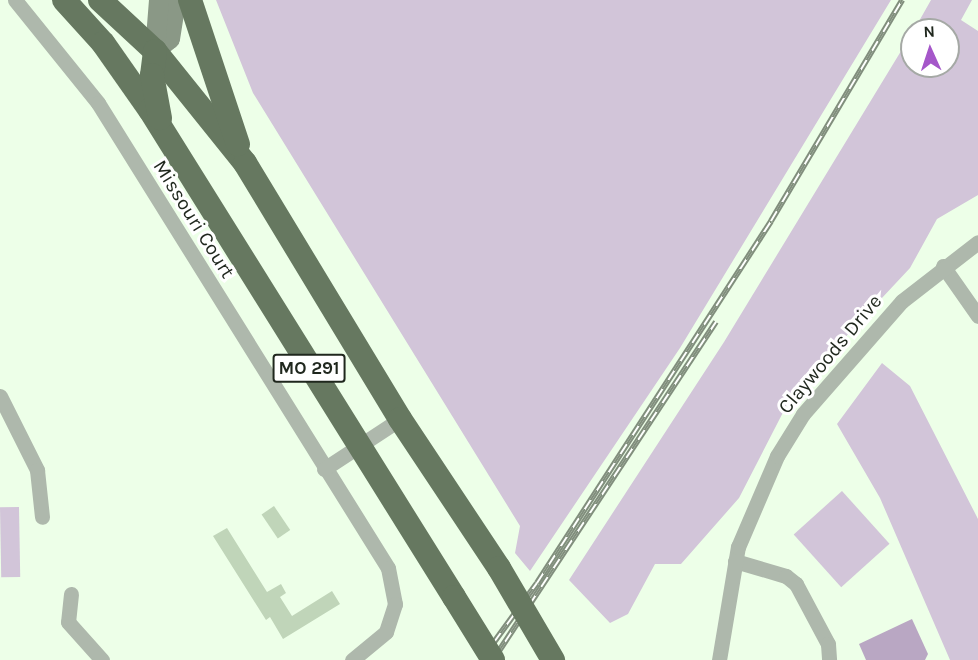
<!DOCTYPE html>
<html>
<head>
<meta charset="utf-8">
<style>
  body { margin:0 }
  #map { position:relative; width:978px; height:660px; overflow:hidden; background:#edffe8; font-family:Karla,sans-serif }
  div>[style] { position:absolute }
  .green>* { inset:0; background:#d2c5d9; transform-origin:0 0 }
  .water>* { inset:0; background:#b9a7c3 }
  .building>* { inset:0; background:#c0d5b9; transform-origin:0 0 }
  .minor>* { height:15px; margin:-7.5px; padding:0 7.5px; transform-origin:7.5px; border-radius:7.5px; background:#aeb8ac }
  .secondary>* { height:20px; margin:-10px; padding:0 10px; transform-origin:10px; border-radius:10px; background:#8a9886 }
  .trunk>* { height:24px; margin:-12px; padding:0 12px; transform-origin:12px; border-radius:12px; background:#667860 }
  .rail>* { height:6px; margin-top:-3px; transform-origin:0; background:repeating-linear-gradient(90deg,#fff 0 11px,#818e7d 0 22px); box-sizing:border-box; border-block:2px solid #818e7d }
  .trunk-bridge>* { height:24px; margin:-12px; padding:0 12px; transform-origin:12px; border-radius:12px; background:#667860 }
  span { translate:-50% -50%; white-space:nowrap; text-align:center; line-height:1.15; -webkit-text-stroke:6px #fff; paint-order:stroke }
  .shield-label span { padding:2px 4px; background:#fff; border:2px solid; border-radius:4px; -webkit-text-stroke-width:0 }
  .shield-label { font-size:18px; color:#1f271d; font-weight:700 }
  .street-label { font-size:20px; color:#1f271d }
  .north { position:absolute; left:900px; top:18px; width:60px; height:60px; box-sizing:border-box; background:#fff; border:2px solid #a5a9a5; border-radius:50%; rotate:357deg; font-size:16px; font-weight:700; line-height:24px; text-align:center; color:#1f271d }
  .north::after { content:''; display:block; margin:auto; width:21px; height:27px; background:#a557c9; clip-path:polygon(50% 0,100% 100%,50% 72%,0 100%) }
</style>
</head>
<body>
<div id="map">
  <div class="green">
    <div style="clip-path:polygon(216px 0,891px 0,680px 348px,530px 571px,515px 553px,520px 526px,253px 93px)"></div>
    <div style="clip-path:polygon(931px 0,972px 0,961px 20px,978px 31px,978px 195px,937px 219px,910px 268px,793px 393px,739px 498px,681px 564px,655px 564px,628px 614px,610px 623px,569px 580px,724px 342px,912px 33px,912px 66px,948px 66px,948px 30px,914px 30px)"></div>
    <div style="clip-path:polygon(882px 363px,910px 386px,978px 519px,978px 660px,950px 660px,880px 498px,837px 424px)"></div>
    <div style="left:842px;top:491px;width:71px;height:65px;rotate:48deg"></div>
    <div style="left:19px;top:507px;width:70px;height:19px;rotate:89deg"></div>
  </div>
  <div class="water">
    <div style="clip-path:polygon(912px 619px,928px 654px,925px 660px,866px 660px,859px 644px)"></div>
  </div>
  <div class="building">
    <div style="left:274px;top:506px;width:29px;height:15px;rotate:56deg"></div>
    <div style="clip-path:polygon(227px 528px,267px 592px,281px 584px,286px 593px,280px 597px,292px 616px,332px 591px,340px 604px,283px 639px,270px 617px,266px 620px,213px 536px)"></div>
  </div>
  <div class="minor">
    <div style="left:15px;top:0;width:132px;rotate:51.1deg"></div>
    <div style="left:98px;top:103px;width:548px;rotate:58.05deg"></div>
    <div style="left:388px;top:568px;width:37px;rotate:79deg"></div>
    <div style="left:395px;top:604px;width:29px;rotate:108deg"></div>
    <div style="left:386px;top:632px;width:44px;rotate:140.5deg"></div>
    <div style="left:943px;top:266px;width:61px;rotate:55deg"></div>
    <div style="left:0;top:396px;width:83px;rotate:63.4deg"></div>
    <div style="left:37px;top:470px;width:47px;rotate:83.9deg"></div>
    <div style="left:324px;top:469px;width:91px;rotate:-33.3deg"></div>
    <div style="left:735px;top:561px;width:53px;rotate:16.4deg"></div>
    <div style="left:786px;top:576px;width:13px;rotate:39deg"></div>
    <div style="left:796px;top:584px;width:68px;rotate:61.9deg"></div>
    <div style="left:828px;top:644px;width:16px;rotate:86deg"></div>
    <div style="left:71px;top:594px;width:28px;rotate:96deg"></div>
    <div style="left:68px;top:622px;width:51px;rotate:48.2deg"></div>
    <div style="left:719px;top:660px;width:115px;rotate:-80.5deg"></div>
    <div style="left:738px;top:547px;width:99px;rotate:-66.8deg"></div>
    <div style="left:777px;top:456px;width:49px;rotate:-58.2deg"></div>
    <div style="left:803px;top:414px;width:150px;rotate:-48.8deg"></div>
    <div style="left:902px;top:301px;width:96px;rotate:-37.8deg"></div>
  </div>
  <div class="secondary">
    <div style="left:155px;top:51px;width:19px;rotate:-39deg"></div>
    <div style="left:170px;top:39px;width:39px;rotate:-81deg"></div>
    <div style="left:155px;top:51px;width:51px;rotate:-85.5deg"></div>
  </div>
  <div class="trunk">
    <div style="left:64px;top:0;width:58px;rotate:47.8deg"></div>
    <div style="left:103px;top:43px;width:82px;rotate:55deg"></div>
    <div style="left:150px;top:110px;width:574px;rotate:58.03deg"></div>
    <div style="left:100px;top:0;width:75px;rotate:42.8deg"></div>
    <div style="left:155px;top:51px;width:144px;rotate:51.2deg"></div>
    <div style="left:245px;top:163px;width:299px;rotate:58.8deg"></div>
    <div style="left:400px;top:419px;width:179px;rotate:56.4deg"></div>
    <div style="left:190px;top:0;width:152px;rotate:71.6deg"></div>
    <div style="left:155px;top:51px;width:24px;rotate:97deg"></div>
    <div style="left:152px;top:75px;width:44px;rotate:79.5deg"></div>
  </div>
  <div class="rail">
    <div style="left:481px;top:660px;width:95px;rotate:-54deg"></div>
    <div style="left:537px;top:583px;width:431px;rotate:-57.1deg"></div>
    <div style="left:771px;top:221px;width:257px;rotate:-59.3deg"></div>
    <div style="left:493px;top:660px;width:405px;rotate:-56.6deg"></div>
  </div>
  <div class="trunk-bridge">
    <div style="left:499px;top:568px;width:107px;rotate:59.6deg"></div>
    <div style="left:454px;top:597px;width:74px;rotate:58.2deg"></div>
  </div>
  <div class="shield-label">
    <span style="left:309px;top:368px">MO 291</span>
  </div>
  <div class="street-label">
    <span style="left:194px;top:219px;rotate:58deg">Missouri Court</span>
    <span style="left:830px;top:354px;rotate:-50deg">Claywoods Drive</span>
  </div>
  <div class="north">N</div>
</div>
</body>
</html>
